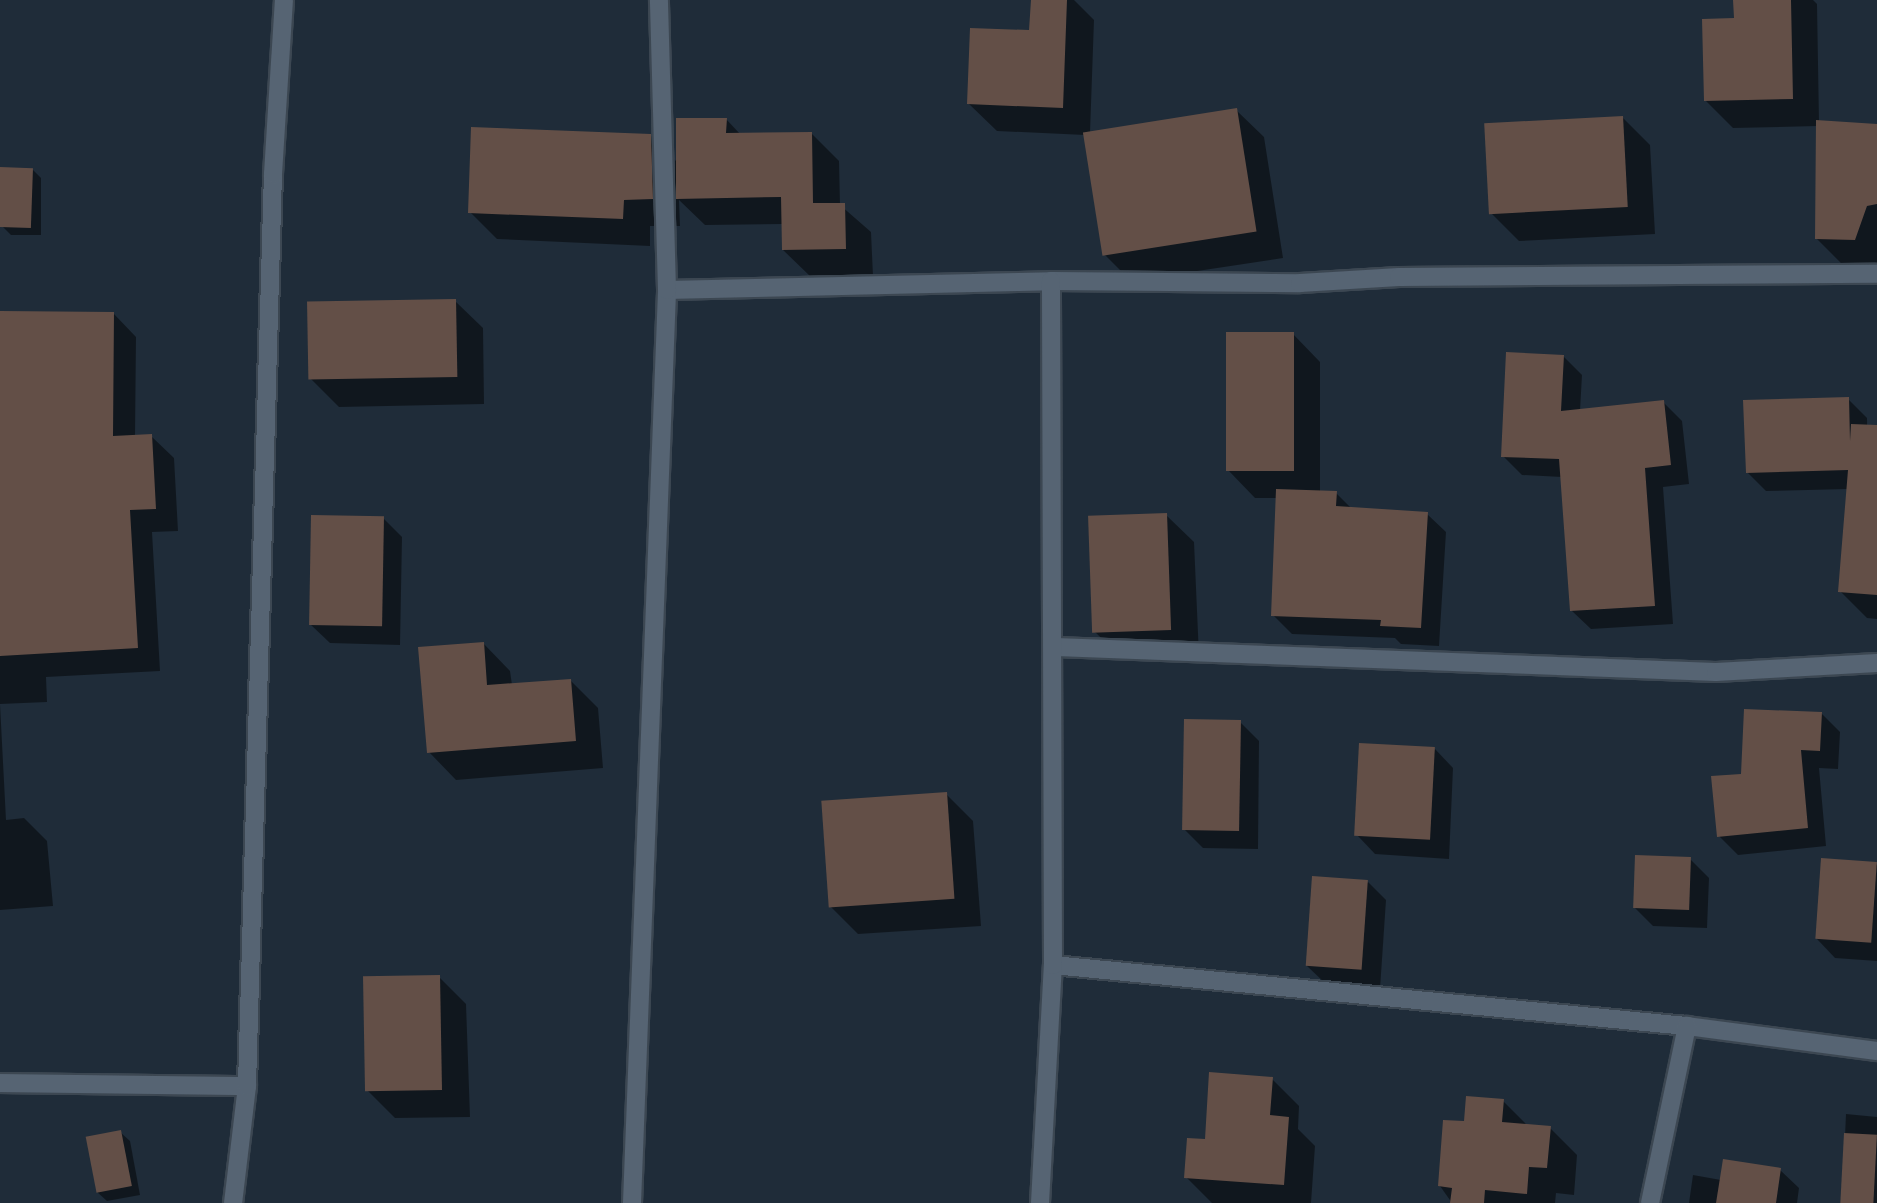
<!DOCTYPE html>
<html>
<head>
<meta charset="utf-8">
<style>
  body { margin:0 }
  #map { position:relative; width:1877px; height:1203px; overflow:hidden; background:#1f2c39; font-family:"Asap Condensed",sans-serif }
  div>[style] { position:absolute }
  .shadow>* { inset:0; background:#0007 }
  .building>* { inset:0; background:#634f47; transform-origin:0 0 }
  .roads { filter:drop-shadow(2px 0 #3c4752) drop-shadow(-2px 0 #3c4752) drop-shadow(0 2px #3c4752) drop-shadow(0 -2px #3c4752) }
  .street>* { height:18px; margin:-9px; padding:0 9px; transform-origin:9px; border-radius:9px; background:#566473 }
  span { translate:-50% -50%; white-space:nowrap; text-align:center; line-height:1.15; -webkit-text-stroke:6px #16222f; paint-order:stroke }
</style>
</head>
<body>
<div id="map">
  <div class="shadow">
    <div style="clip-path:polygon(1032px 0,1074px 0,1094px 20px,1090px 133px,1236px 110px,1264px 137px,1283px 258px,1131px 281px,1104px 254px,1085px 135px,997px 131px,969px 104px,1031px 32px)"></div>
    <div style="clip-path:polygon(1735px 0,1813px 0,1817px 4px,1819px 122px,1877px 125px,1877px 266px,1844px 266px,1817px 239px,1818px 126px,1733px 128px,1706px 101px,1736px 20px)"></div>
    <div style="clip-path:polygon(1622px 117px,1650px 145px,1655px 234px,1519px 241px,1492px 214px)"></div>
    <div style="clip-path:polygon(726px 119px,741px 135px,812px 134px,839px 161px,840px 205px,871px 232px,873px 276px,811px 277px,783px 250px,783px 224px,705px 225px,679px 200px,680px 226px,650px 226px,650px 246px,497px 239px,470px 212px,651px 136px,678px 163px)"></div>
    <div style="clip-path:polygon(32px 169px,41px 178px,41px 235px,11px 235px,2px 226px)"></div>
    <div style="clip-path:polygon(455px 301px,483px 328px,484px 404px,339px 407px,311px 379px)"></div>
    <div style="clip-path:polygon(0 312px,114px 314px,136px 337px,135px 437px,151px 436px,174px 458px,178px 531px,152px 532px,160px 671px,46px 677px,47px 702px,0 704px,6px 820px,24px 818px,47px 841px,53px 906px,0 910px)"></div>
    <div style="clip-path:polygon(1293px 334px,1320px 362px,1320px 492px,1336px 493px,1352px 509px,1427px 514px,1446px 532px,1439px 646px,1401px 644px,1395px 638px,1292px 634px,1273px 615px,1278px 498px,1255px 498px,1228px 470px)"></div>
    <div style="clip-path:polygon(1563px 356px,1582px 375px,1580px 411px,1663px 402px,1682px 421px,1689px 484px,1663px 487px,1673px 624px,1591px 629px,1572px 611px,1562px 477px,1522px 475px,1503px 456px)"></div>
    <div style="clip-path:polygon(1848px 399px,1867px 418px,1868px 476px,1877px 477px,1877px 619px,1867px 618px,1840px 591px,1848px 489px,1766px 491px,1747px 472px)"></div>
    <div style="clip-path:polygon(1166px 515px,1194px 542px,1199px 656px,1123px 659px,1095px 632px)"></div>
    <div style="clip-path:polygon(383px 518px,402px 537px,400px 645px,330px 643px,311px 625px)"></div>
    <div style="clip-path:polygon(483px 643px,510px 671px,512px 685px,570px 680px,598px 708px,603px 768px,456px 780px,429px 752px)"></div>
    <div style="clip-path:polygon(1821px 713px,1840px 732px,1838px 769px,1819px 768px,1826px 846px,1738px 855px,1719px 836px,1743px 775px)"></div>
    <div style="clip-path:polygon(1240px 722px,1259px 741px,1258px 849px,1203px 848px,1184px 829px)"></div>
    <div style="clip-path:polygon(1435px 749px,1453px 768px,1449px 859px,1375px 854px,1357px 835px)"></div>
    <div style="clip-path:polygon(946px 794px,973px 821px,981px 926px,858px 934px,830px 906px)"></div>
    <div style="clip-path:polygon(1690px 859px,1709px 878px,1707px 928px,1653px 926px,1634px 907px)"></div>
    <div style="clip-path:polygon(1877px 864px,1877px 961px,1835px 958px,1817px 939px)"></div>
    <div style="clip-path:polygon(1368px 882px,1386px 900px,1380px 989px,1326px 984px,1307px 966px)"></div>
    <div style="clip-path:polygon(439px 977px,466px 1004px,470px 1117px,395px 1118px,368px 1091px)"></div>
    <div style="clip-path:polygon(1272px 1079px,1299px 1106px,1298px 1129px,1315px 1146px,1311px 1203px,1212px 1203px,1186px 1177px)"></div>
    <div style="clip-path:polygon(1503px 1101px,1528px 1126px,1550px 1128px,1577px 1155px,1574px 1195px,1556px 1193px,1555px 1203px,1452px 1203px,1440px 1186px,1465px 1123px)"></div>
    <div style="clip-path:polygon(1846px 1114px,1877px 1117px,1877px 1203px,1842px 1203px)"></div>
    <div style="clip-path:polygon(120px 1132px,130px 1141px,140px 1195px,107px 1201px,97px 1192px)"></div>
    <div style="clip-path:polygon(1780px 1170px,1799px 1188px,1797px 1203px,1689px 1203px,1693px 1175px,1721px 1180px)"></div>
  </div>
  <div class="building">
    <div style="clip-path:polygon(1031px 0,1067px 0,1063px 108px,967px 104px,970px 28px,1029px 30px)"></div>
    <div style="clip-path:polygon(1733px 0,1791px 0,1793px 99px,1704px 101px,1702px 19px,1734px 18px)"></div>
    <div style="left:1237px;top:108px;width:125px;height:156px;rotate:81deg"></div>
    <div style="left:1623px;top:116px;width:91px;height:139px;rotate:87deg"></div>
    <div style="clip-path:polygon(676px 118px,727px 118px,726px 133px,812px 132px,813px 203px,845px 203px,846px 249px,782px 250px,781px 197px,676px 199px)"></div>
    <div style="clip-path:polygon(1816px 120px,1877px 124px,1877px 204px,1867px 206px,1855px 240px,1815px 239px)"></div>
    <div style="clip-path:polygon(471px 127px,651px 134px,653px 199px,624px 200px,623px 219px,468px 213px)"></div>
    <div style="left:0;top:167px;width:33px;height:60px;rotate:2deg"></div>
    <div style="left:456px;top:299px;width:78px;height:149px;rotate:89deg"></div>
    <div style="clip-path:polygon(0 311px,114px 312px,113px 436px,152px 434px,156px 509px,130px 510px,138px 648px,0 656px)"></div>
    <div style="left:1226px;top:332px;width:68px;height:139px"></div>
    <div style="clip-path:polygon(1506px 352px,1564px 355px,1561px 411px,1664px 400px,1671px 465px,1645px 468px,1655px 606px,1570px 611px,1559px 459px,1501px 457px)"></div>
    <div style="clip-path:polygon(1849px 397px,1850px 441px,1851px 424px,1877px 425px,1877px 595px,1838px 592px,1848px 470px,1746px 473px,1743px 400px)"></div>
    <div style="clip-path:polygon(1276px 489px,1337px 491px,1336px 506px,1428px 512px,1421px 628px,1380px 626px,1381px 620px,1271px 616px)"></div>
    <div style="left:1167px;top:513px;width:117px;height:79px;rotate:88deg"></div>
    <div style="left:311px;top:515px;width:73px;height:110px;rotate:1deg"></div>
    <div style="clip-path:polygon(484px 642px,487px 685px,571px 679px,576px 741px,427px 753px,418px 647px)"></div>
    <div style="clip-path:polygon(1744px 709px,1822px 712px,1820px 751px,1801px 750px,1808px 828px,1717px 837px,1711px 776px,1741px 774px)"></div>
    <div style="left:1184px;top:719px;width:57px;height:111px;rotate:1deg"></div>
    <div style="left:1359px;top:743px;width:76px;height:93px;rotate:3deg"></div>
    <div style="left:947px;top:792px;width:107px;height:126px;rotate:86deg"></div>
    <div style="left:1635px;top:855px;width:56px;height:53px;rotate:2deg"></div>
    <div style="left:1821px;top:858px;width:56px;height:81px;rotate:4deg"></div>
    <div style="left:1312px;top:876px;width:56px;height:90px;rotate:4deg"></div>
    <div style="left:440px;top:975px;width:115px;height:77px;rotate:89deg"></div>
    <div style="clip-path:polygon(1209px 1072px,1273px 1077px,1270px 1115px,1289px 1117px,1284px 1185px,1184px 1178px,1187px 1138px,1205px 1139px)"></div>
    <div style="clip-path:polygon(1466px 1096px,1504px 1099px,1502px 1122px,1551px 1126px,1547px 1168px,1529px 1167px,1527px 1194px,1485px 1190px,1484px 1203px,1450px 1203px,1452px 1188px,1438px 1186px,1443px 1120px,1464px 1121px)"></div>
    <div style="left:121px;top:1130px;width:57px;height:36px;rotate:79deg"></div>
    <div style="left:1844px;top:1133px;width:33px;height:70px;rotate:3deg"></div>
    <div style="clip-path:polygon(1723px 1159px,1781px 1168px,1776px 1203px,1716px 1203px)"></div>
  </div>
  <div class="roads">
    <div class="street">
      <div style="left:667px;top:290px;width:384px;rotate:-1.3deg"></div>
      <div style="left:1051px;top:281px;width:249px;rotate:0.5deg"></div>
      <div style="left:1300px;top:283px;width:99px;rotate:-3.5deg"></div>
      <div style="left:1399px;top:277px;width:478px;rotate:-0.4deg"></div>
      <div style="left:1056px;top:647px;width:660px;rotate:2.17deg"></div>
      <div style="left:1716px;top:672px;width:161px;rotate:-3.2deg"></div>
      <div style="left:1053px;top:965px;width:637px;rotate:5.5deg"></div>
      <div style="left:1687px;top:1026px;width:192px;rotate:7.5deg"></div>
      <div style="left:0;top:1083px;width:247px;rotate:0.7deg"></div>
      <div style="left:247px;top:1086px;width:118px;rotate:96.8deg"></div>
      <div style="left:247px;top:1086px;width:912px;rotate:-88.37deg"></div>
      <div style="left:273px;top:174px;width:174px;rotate:-86.4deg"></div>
      <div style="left:632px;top:1203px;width:914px;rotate:-87.8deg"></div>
      <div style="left:667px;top:290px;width:290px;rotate:-91.6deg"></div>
      <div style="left:1040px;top:1203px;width:238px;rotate:-86.9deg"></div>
      <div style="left:1053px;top:965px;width:684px;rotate:-90.17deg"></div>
      <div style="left:1650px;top:1203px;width:181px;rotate:-78.2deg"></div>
    </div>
  </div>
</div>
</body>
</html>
